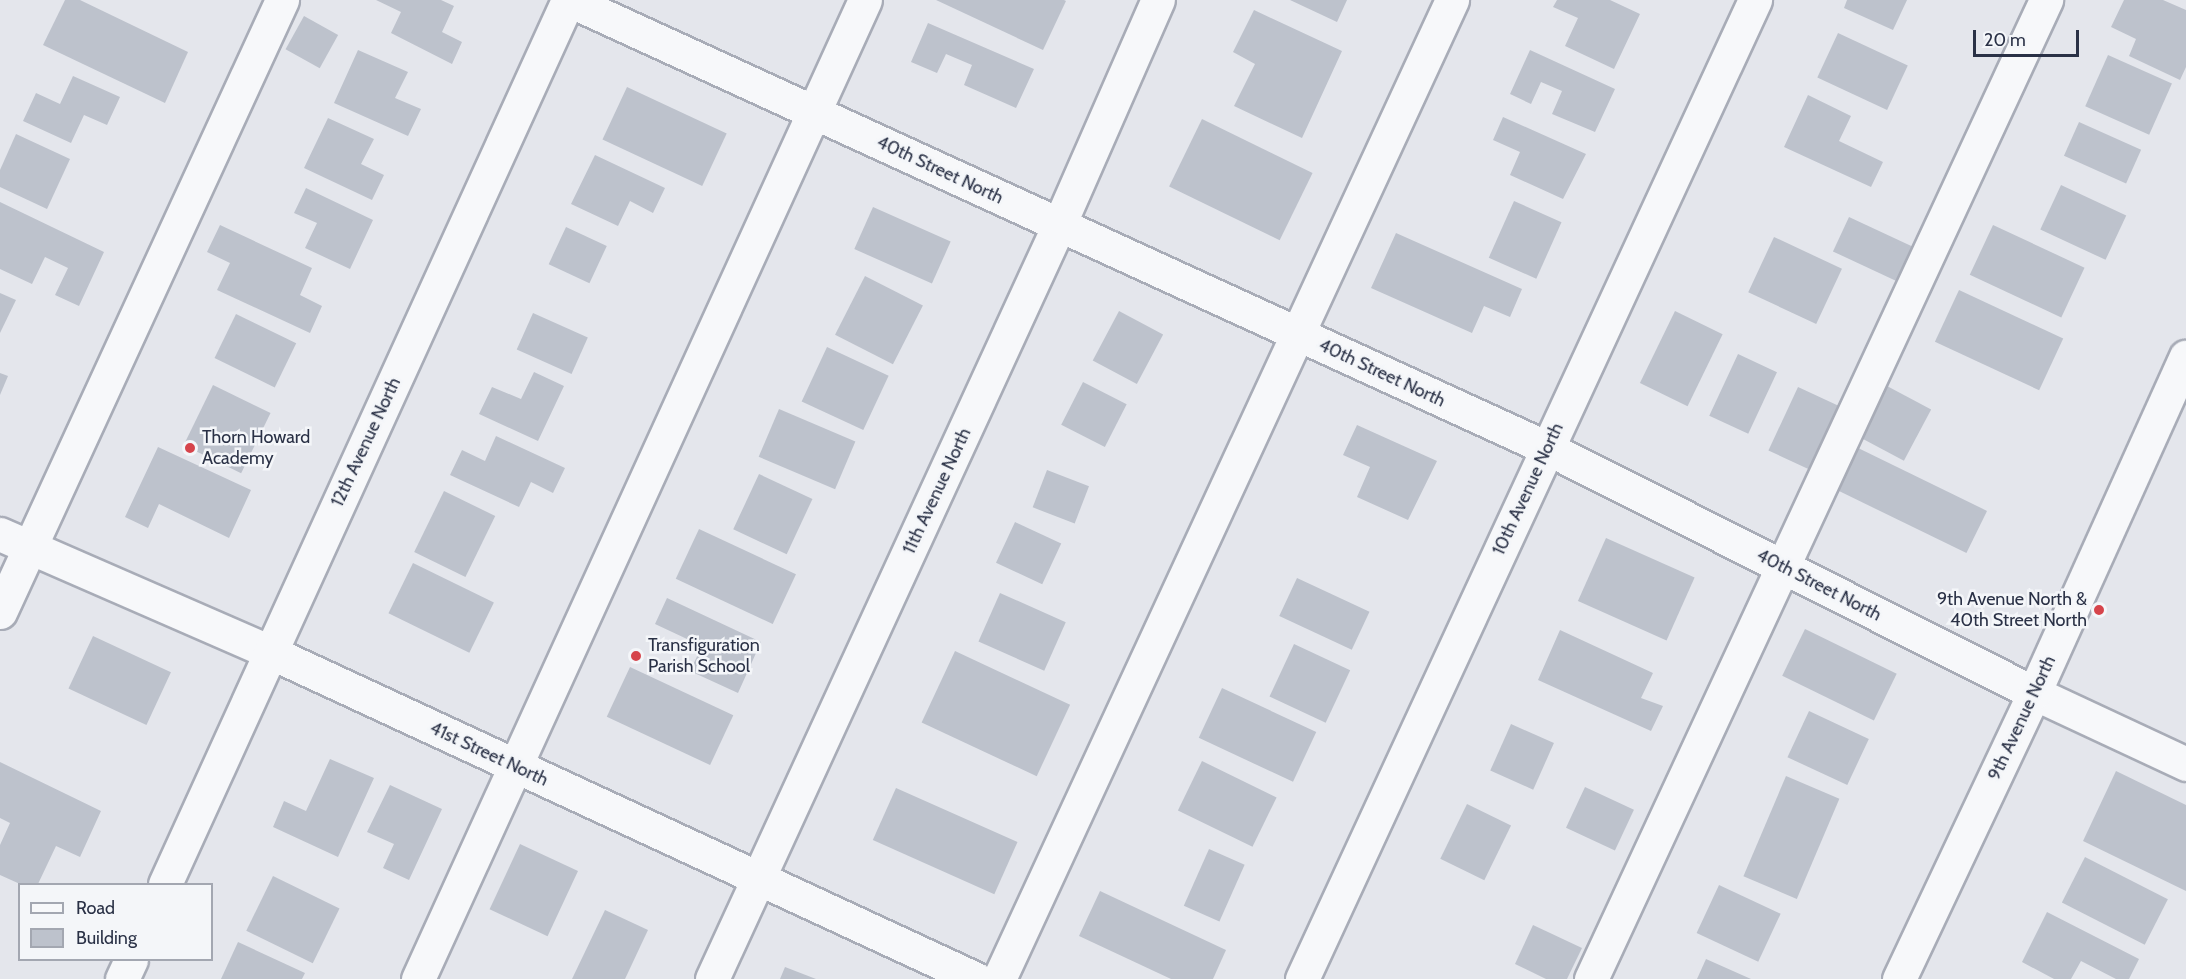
<!DOCTYPE html>
<html>
<head>
<meta charset="utf-8">
<style>
  body { margin:0 }
  #map { position:relative; width:2186px; height:979px; overflow:hidden; background:#e4e6ec; font-family:Cabin,sans-serif }
  div>[style] { position:absolute }
  .building>* { inset:0; background:#bdc2cc; transform-origin:0 0 }
  .roads { filter:drop-shadow(2px 0 #a8acb7) drop-shadow(-2px 0 #a8acb7) drop-shadow(0 2px #a8acb7) drop-shadow(0 -2px #a8acb7) }
  .minor>* { height:33px; margin:-16.5px; padding:0 16.5px; transform-origin:16.5px; border-radius:16.5px; background:#f7f8fa }
  .dots>* { width:16px; height:16px; translate:-50% -50%; box-sizing:border-box; border:3px solid #f4f6f9; border-radius:50% }
  span { translate:-50% -50%; white-space:nowrap; text-align:center; line-height:1.15; -webkit-text-stroke:5px #f4f6f9; paint-order:stroke }
  .street-label { font-size:18px; color:#2a3146 }
  .poi-label { font-size:18px; color:#2a3146 }
  .left { translate:0 -50%; text-align:left }
  .right { translate:-100% -50%; text-align:right }
  .legend { position:absolute; left:18px; top:883px; width:195px; height:78px; box-sizing:border-box; background:#f4f6f9; border:2px solid #a3a7b1; margin:0; padding:8px 10px; list-style:none; font-size:18px; color:#2a3146 }
  .legend li { display:flex; align-items:center; gap:12px; height:30px }
  .legend b { width:30px; border:2px solid #a3a7b1 }
  .scale { position:absolute; left:1973px; top:30px; width:106px; height:27px; box-sizing:border-box; border:3px solid #2a3146; border-top:0; padding-left:8px; font-size:18px; line-height:21px; white-space:nowrap; color:#2a3146; -webkit-text-stroke:4px #f4f6f9; paint-order:stroke }
</style>
</head>
<body>
<div id="map">
  <div class="building">
    <div style="clip-path:polygon(65px 0,80px 0,188px 52px,165px 103px,43px 45px)"></div>
    <div style="clip-path:polygon(376px 0,441px 0,454px 6px,442px 32px,462px 42px,452px 64px,391px 33px,401px 12px)"></div>
    <div style="clip-path:polygon(936px 0,1064px 0,1066px 1px,1043px 50px)"></div>
    <div style="clip-path:polygon(1290px 0,1347px 0,1337px 22px)"></div>
    <div style="clip-path:polygon(1557px 0,1610px 0,1640px 14px,1614px 69px,1565px 46px,1578px 18px,1553px 7px)"></div>
    <div style="clip-path:polygon(1847px 0,1907px 0,1893px 30px,1844px 8px)"></div>
    <div style="clip-path:polygon(2124px 0,2163px 0,2186px 10px,2186px 67px,2180px 80px,2129px 56px,2136px 39px,2111px 27px)"></div>
    <div style="clip-path:polygon(1254px 10px,1342px 51px,1302px 138px,1234px 106px,1255px 64px,1233px 52px)"></div>
    <div style="left:304px;top:16px;width:39px;height:38px;rotate:29deg"></div>
    <div style="clip-path:polygon(928px 23px,1034px 69px,1016px 108px,964px 85px,972px 65px,946px 54px,937px 73px,911px 62px)"></div>
    <div style="left:1838px;top:33px;width:77px;height:49px;rotate:25deg"></div>
    <div style="clip-path:polygon(358px 50px,408px 72px,395px 98px,421px 109px,408px 136px,334px 103px)"></div>
    <div style="clip-path:polygon(1530px 50px,1615px 89px,1595px 132px,1552px 114px,1562px 91px,1541px 82px,1531px 104px,1510px 94px)"></div>
    <div style="left:2108px;top:55px;width:70px;height:56px;rotate:24deg"></div>
    <div style="clip-path:polygon(73px 76px,120px 97px,107px 125px,84px 115px,71px 143px,23px 121px,36px 93px,60px 104px)"></div>
    <div style="left:627px;top:87px;width:110px;height:58px;rotate:25deg"></div>
    <div style="clip-path:polygon(1808px 95px,1851px 116px,1839px 141px,1883px 162px,1871px 187px,1784px 147px)"></div>
    <div style="clip-path:polygon(1503px 117px,1586px 154px,1563px 199px,1510px 175px,1520px 152px,1493px 140px)"></div>
    <div style="clip-path:polygon(328px 118px,374px 139px,361px 164px,384px 175px,372px 200px,304px 168px)"></div>
    <div style="left:1202px;top:119px;width:123px;height:75px;rotate:26deg"></div>
    <div style="left:2079px;top:122px;width:68px;height:37px;rotate:24deg"></div>
    <div style="clip-path:polygon(16px 134px,70px 159px,47px 209px,0 187px,0 170px)"></div>
    <div style="clip-path:polygon(595px 155px,665px 188px,653px 213px,630px 201px,618px 226px,571px 204px)"></div>
    <div style="left:2061px;top:185px;width:72px;height:49px;rotate:25deg"></div>
    <div style="clip-path:polygon(306px 188px,373px 220px,350px 269px,305px 248px,317px 223px,294px 213px)"></div>
    <div style="left:1514px;top:201px;width:52px;height:62px;rotate:24deg"></div>
    <div style="clip-path:polygon(0 202px,104px 252px,79px 306px,55px 295px,68px 268px,45px 257px,32px 284px,0 269px)"></div>
    <div style="left:873px;top:207px;width:85px;height:46px;rotate:24deg"></div>
    <div style="left:1849px;top:217px;width:77px;height:38px;rotate:25deg"></div>
    <div style="clip-path:polygon(220px 225px,312px 268px,300px 295px,322px 306px,310px 333px,217px 290px,230px 263px,207px 252px)"></div>
    <div style="left:1993px;top:225px;width:101px;height:55px;rotate:25deg"></div>
    <div style="left:566px;top:227px;width:45px;height:41px;rotate:25deg"></div>
    <div style="clip-path:polygon(1396px 233px,1522px 289px,1510px 317px,1484px 306px,1472px 333px,1371px 288px)"></div>
    <div style="left:1774px;top:237px;width:75px;height:61px;rotate:25deg"></div>
    <div style="left:865px;top:276px;width:65px;height:66px;rotate:27deg"></div>
    <div style="left:1959px;top:290px;width:115px;height:57px;rotate:25deg"></div>
    <div style="clip-path:polygon(0 293px,16px 300px,0 333px)"></div>
    <div style="left:1119px;top:311px;width:50px;height:56px;rotate:28deg"></div>
    <div style="left:1675px;top:311px;width:53px;height:80px;rotate:26deg"></div>
    <div style="left:533px;top:313px;width:60px;height:40px;rotate:24deg"></div>
    <div style="left:236px;top:314px;width:67px;height:49px;rotate:26deg"></div>
    <div style="left:827px;top:347px;width:68px;height:60px;rotate:25deg"></div>
    <div style="left:1738px;top:354px;width:43px;height:68px;rotate:25deg"></div>
    <div style="clip-path:polygon(534px 372px,564px 386px,538px 441px,479px 414px,492px 387px,521px 399px)"></div>
    <div style="clip-path:polygon(0 373px,8px 376px,0 395px)"></div>
    <div style="left:1083px;top:382px;width:49px;height:48px;rotate:27deg"></div>
    <div style="left:213px;top:385px;width:64px;height:67px;rotate:26deg"></div>
    <div style="left:1887px;top:386px;width:50px;height:58px;rotate:28deg"></div>
    <div style="left:1798px;top:387px;width:47px;height:70px;rotate:25deg"></div>
    <div style="left:779px;top:409px;width:83px;height:52px;rotate:23deg"></div>
    <div style="clip-path:polygon(1357px 425px,1437px 461px,1408px 520px,1357px 497px,1370px 467px,1343px 455px)"></div>
    <div style="clip-path:polygon(496px 436px,565px 468px,553px 493px,531px 482px,519px 507px,450px 475px,462px 450px,485px 461px)"></div>
    <div style="left:1854px;top:446px;width:148px;height:47px;rotate:26deg"></div>
    <div style="clip-path:polygon(158px 447px,251px 490px,229px 538px,159px 504px,148px 528px,125px 517px)"></div>
    <div style="left:1047px;top:470px;width:45px;height:40px;rotate:21deg"></div>
    <div style="left:759px;top:474px;width:59px;height:61px;rotate:25deg"></div>
    <div style="left:444px;top:491px;width:57px;height:68px;rotate:26deg"></div>
    <div style="left:1015px;top:522px;width:51px;height:45px;rotate:25deg"></div>
    <div style="left:699px;top:529px;width:107px;height:55px;rotate:25deg"></div>
    <div style="left:1606px;top:538px;width:97px;height:69px;rotate:24deg"></div>
    <div style="left:413px;top:563px;width:90px;height:56px;rotate:26deg"></div>
    <div style="left:1297px;top:578px;width:80px;height:42px;rotate:25deg"></div>
    <div style="left:1000px;top:593px;width:72px;height:53px;rotate:24deg"></div>
    <div style="clip-path:polygon(667px 598px,761px 642px,738px 693px,690px 671px,702px 646px,655px 624px)"></div>
    <div style="left:1805px;top:629px;width:102px;height:52px;rotate:26deg"></div>
    <div style="clip-path:polygon(1560px 630px,1653px 673px,1641px 698px,1663px 706px,1651px 731px,1538px 680px)"></div>
    <div style="left:93px;top:636px;width:86px;height:58px;rotate:25deg"></div>
    <div style="left:1294px;top:644px;width:62px;height:58px;rotate:25deg"></div>
    <div style="left:955px;top:651px;width:127px;height:79px;rotate:25deg"></div>
    <div style="left:630px;top:667px;width:114px;height:55px;rotate:25deg"></div>
    <div style="left:1222px;top:688px;width:104px;height:55px;rotate:25deg"></div>
    <div style="left:1809px;top:711px;width:66px;height:51px;rotate:25deg"></div>
    <div style="left:1511px;top:724px;width:47px;height:51px;rotate:24deg"></div>
    <div style="clip-path:polygon(330px 759px,374px 778px,338px 857px,273px 827px,284px 801px,306px 811px)"></div>
    <div style="left:1202px;top:761px;width:83px;height:55px;rotate:26deg"></div>
    <div style="clip-path:polygon(0 762px,101px 811px,80px 857px,56px 846px,38px 884px,20px 884px,0 875px,0 845px,10px 823px,0 818px)"></div>
    <div style="clip-path:polygon(2116px 771px,2186px 805px,2186px 891px,2083px 841px)"></div>
    <div style="left:1786px;top:776px;width:58px;height:109px;rotate:23deg"></div>
    <div style="clip-path:polygon(390px 785px,442px 809px,409px 880px,383px 868px,394px 844px,367px 832px)"></div>
    <div style="left:1585px;top:787px;width:54px;height:45px;rotate:25deg"></div>
    <div style="left:896px;top:788px;width:133px;height:57px;rotate:24deg"></div>
    <div style="left:1467px;top:804px;width:49px;height:61px;rotate:26deg"></div>
    <div style="left:520px;top:844px;width:64px;height:72px;rotate:25deg"></div>
    <div style="left:1209px;top:849px;width:39px;height:62px;rotate:24deg"></div>
    <div style="left:2085px;top:857px;width:93px;height:51px;rotate:27deg"></div>
    <div style="left:273px;top:876px;width:74px;height:61px;rotate:26deg"></div>
    <div style="left:1719px;top:885px;width:68px;height:53px;rotate:25deg"></div>
    <div style="clip-path:polygon(1100px 891px,1226px 950px,1213px 979px,1171px 979px,1079px 936px)"></div>
    <div style="clip-path:polygon(605px 910px,648px 930px,625px 979px,572px 979px)"></div>
    <div style="clip-path:polygon(2047px 912px,2139px 959px,2129px 979px,2116px 979px,2081px 961px,2071px 979px,2054px 979px,2022px 962px)"></div>
    <div style="clip-path:polygon(1533px 925px,1582px 948px,1567px 979px,1546px 979px,1515px 964px)"></div>
    <div style="clip-path:polygon(238px 942px,305px 973px,302px 979px,221px 979px)"></div>
    <div style="clip-path:polygon(1706px 959px,1751px 979px,1697px 979px)"></div>
    <div style="clip-path:polygon(785px 967px,816px 979px,780px 979px)"></div>
  </div>
  <div class="roads">
    <div class="minor">
      <div style="left:569px;top:0;width:1076px;rotate:24.61deg"></div>
      <div style="left:1547px;top:448px;width:545px;rotate:26.71deg"></div>
      <div style="left:2034px;top:693px;width:168px;rotate:25deg"></div>
      <div style="left:0;top:534px;width:295px;rotate:23.6deg"></div>
      <div style="left:270px;top:652px;width:778px;rotate:24.85deg"></div>
      <div style="left:0;top:612px;width:674px;rotate:-65.26deg"></div>
      <div style="left:165px;top:884px;width:972px;rotate:-65.49deg"></div>
      <div style="left:122px;top:979px;width:21px;rotate:-65deg"></div>
      <div style="left:418px;top:979px;width:1076px;rotate:-65.46deg"></div>
      <div style="left:712px;top:979px;width:830px;rotate:-65.29deg"></div>
      <div style="left:1059px;top:225px;width:246px;rotate:-66.3deg"></div>
      <div style="left:999px;top:979px;width:1079px;rotate:-65.17deg"></div>
      <div style="left:1302px;top:979px;width:1079px;rotate:-65.17deg"></div>
      <div style="left:1591px;top:979px;width:1080px;rotate:-65.07deg"></div>
      <div style="left:1899px;top:979px;width:316px;rotate:-64.7deg"></div>
      <div style="left:2034px;top:693px;width:369px;rotate:-65.7deg"></div>
    </div>
  </div>
  <div class="dots">
    <div style="left:190px;top:448px;background:#d6444b"></div>
    <div style="left:2099px;top:610px;background:#d6444b"></div>
    <div style="left:636px;top:656px;background:#d6444b"></div>
  </div>
  <div class="street-label">
    <span style="left:940px;top:170px;rotate:25deg">40th Street North</span>
    <span style="left:1382px;top:373px;rotate:25deg">40th Street North</span>
    <span style="left:366px;top:442px;rotate:-65deg">12th Avenue North</span>
    <span style="left:1528px;top:489px;rotate:-65deg">10th Avenue North</span>
    <span style="left:937px;top:491px;rotate:-65deg">11th Avenue North</span>
    <span style="left:1819px;top:585px;rotate:27deg">40th Street North</span>
    <span style="left:2022px;top:718px;rotate:-65deg">9th Avenue North</span>
    <span style="left:489px;top:754px;rotate:25deg">41st Street North</span>
  </div>
  <div class="poi-label">
    <span class="left" style="left:202px;top:448px">Thorn Howard<br>Academy</span>
    <span class="right" style="left:2087px;top:610px">9th Avenue North &amp;<br>40th Street North</span>
    <span class="left" style="left:648px;top:656px">Transfiguration<br>Parish School</span>
  </div>
  <ul class="legend">
  <li><b style="height:8px;background:#f7f8fa"></b>Road</li>
  <li><b style="height:16px;background:#bdc2cc"></b>Building</li>
  </ul>
  <div class="scale">20 m</div>
</div>
</body>
</html>
